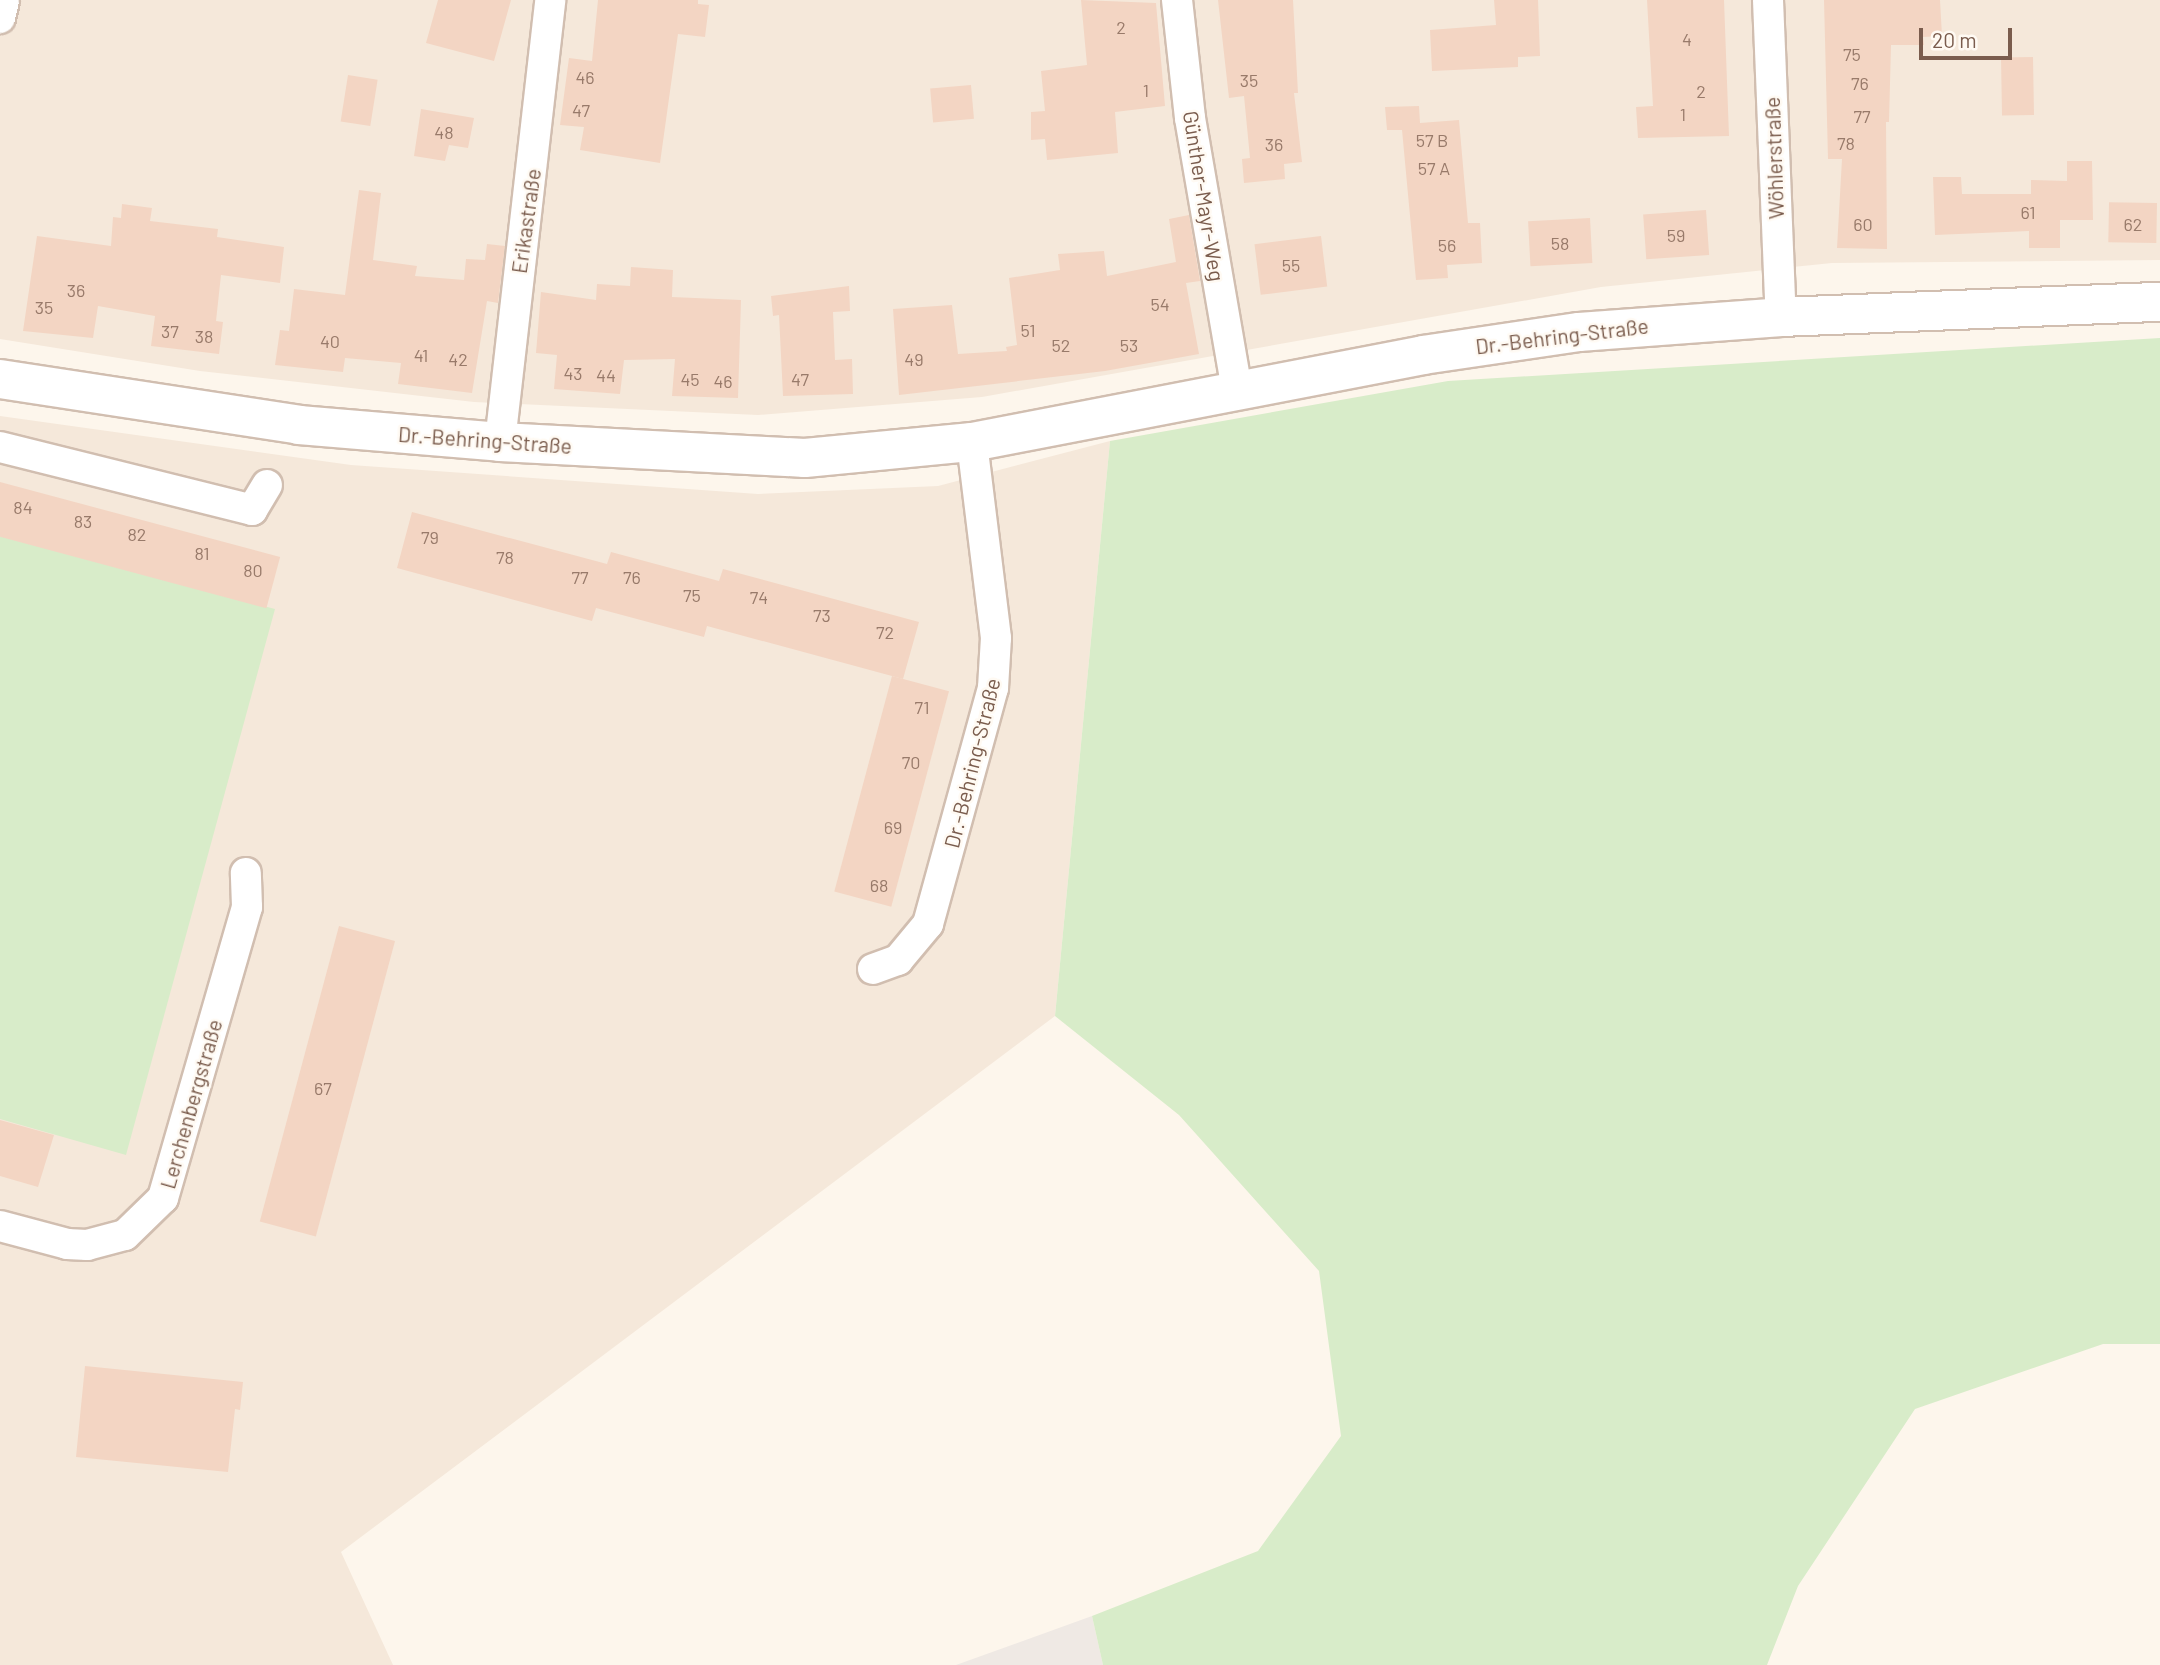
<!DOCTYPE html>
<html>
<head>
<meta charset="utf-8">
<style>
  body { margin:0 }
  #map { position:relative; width:2160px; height:1665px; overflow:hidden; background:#fdf6ec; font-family:Barlow,sans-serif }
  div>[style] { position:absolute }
  .residential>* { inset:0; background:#f5e8da }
  .industrial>* { inset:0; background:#efe9e4 }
  .green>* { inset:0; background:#d8ecc9 }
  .building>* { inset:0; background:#f3d5c3; transform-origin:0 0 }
  .roads { filter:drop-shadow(2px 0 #d1beb0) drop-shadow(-2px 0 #d1beb0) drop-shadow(0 2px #d1beb0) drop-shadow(0 -2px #d1beb0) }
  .street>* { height:30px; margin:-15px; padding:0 15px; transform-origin:15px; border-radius:15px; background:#fff }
  .secondary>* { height:38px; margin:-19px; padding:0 19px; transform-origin:19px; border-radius:19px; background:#fff }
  span { translate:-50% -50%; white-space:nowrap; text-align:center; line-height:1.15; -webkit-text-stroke:5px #fffaf3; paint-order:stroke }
  .number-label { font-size:18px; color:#987a6a }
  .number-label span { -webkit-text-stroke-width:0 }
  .street-label { font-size:21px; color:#7a5c4d }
  .scale { position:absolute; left:1919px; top:28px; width:93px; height:32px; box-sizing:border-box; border:4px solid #7a5c4d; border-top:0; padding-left:9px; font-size:21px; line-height:24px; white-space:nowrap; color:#7a5c4d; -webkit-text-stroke:5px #fffaf3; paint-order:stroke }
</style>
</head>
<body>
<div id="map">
  <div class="residential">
    <div style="clip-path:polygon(0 0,2160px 0,2160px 260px,1832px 263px,1601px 287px,982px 397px,758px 415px,474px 402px,200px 371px,0 339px)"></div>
    <div style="clip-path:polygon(0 416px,351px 465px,758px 494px,938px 486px,1110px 441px,1055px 1016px,341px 1552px,393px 1665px,0 1665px)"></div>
  </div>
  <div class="industrial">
    <div style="clip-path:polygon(1092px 1616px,1103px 1665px,956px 1665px)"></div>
  </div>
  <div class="green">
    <div style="clip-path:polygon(2160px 338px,2160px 1344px,2103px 1344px,1915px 1409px,1798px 1586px,1767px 1665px,1103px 1665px,1092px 1616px,1258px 1551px,1341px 1436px,1319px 1271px,1179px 1115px,1055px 1016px,1110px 441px,1448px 381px)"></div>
    <div style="clip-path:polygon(0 536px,275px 609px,126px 1155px,0 1119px)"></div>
  </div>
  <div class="building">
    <div style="clip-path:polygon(438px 0,511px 0,494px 61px,426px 43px)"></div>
    <div style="clip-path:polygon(598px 0,698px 0,698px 4px,709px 5px,705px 37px,678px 34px,660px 163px,580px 150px,584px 127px,560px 125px,569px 58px,592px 61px)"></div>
    <div style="clip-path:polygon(1081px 0,1156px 3px,1165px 106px,1115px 112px,1118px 153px,1047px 160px,1045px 139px,1031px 140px,1031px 112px,1045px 111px,1041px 71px,1087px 65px)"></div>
    <div style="clip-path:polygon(1218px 0,1293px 0,1298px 93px,1294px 93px,1302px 162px,1284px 164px,1285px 179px,1244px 183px,1242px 159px,1250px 158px,1244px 96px,1229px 98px)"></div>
    <div style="clip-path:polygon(1494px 0,1538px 0,1540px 56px,1518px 57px,1518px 67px,1432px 71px,1430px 30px,1496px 25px)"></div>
    <div style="clip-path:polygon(1647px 0,1724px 0,1729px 136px,1638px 138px,1636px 107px,1653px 106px)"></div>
    <div style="clip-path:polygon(1824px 0,1940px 0,1942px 36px,1923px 37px,1924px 45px,1891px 45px,1889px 122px,1886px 122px,1887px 249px,1837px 248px,1842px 159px,1828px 159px)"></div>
    <div style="left:2033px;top:57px;width:58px;height:32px;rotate:89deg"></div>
    <div style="left:348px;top:75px;width:30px;height:47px;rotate:9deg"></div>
    <div style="left:971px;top:85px;width:34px;height:41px;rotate:85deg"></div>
    <div style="clip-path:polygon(1419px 106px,1420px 123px,1459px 120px,1468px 223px,1480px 223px,1482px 263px,1447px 265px,1448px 278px,1416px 280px,1402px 130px,1387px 130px,1385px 107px)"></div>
    <div style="clip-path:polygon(421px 109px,474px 118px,468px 148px,449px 145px,445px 161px,414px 156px)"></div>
    <div style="clip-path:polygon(2067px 161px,2092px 161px,2093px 220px,2060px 220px,2060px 248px,2029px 248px,2029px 231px,1935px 235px,1933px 177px,1961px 177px,1962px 194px,2031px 194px,2031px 180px,2067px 181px)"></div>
    <div style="clip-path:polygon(359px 190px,381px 193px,373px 260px,417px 266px,415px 276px,464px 280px,466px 259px,485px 260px,487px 244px,505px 246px,498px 303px,487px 301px,472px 393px,398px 384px,401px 363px,345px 358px,343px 372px,275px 365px,280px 330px,289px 331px,294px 289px,345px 295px)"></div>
    <div style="left:2157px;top:203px;width:40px;height:48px;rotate:91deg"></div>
    <div style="clip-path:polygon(122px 204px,152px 208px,150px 221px,218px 229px,217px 237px,284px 247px,280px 283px,221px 275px,216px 321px,223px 322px,219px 354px,151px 346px,155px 316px,98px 306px,93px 338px,23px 331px,37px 236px,111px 246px,113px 217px,121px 218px)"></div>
    <div style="left:1706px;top:210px;width:45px;height:63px;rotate:86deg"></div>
    <div style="clip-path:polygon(1189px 215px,1200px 281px,1186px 283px,1199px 354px,1105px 371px,899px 395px,893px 309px,952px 305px,958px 354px,1007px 351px,1006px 347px,1017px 345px,1009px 278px,1060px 270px,1058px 254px,1104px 251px,1107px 276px,1176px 262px,1169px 219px)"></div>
    <div style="left:1590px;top:218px;width:45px;height:62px;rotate:87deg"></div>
    <div style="left:1321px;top:236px;width:51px;height:67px;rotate:83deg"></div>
    <div style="clip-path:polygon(631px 267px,673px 270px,672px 297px,741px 300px,738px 398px,672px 396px,675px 359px,624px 360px,620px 394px,554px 389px,557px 355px,536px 353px,541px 292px,596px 300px,597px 284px,630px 286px)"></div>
    <div style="clip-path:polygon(849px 286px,850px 311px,833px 312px,835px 360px,852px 359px,853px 394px,783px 396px,779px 315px,773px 316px,771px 296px)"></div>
    <div style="left:0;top:482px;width:290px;height:53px;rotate:15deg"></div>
    <div style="clip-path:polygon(412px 512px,607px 564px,611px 552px,719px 581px,723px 569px,919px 622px,903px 679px,707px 626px,704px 637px,596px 608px,592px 621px,397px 568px)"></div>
    <div style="left:892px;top:676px;width:59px;height:223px;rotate:15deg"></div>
    <div style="left:339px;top:926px;width:58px;height:306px;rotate:15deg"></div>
    <div style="clip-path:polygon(0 1120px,54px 1135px,38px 1187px,0 1176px)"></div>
    <div style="clip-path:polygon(85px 1366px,243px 1382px,240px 1410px,235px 1409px,228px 1472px,76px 1457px)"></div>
  </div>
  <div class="roads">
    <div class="street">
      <div style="left:1177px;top:0;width:119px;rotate:83.7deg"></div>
      <div style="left:1190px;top:118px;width:277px;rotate:80.2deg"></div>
      <div style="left:1768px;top:0;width:317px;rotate:87.7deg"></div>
      <div style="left:0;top:18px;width:18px;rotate:-77deg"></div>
      <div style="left:500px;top:442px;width:445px;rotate:-83.5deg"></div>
      <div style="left:0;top:447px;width:260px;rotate:14deg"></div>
      <div style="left:252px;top:510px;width:29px;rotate:-59deg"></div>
      <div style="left:873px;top:969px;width:27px;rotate:-20deg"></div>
      <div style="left:898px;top:960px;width:47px;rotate:-50.2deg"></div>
      <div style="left:928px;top:924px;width:245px;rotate:-74.6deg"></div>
      <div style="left:993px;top:688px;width:50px;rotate:-86.6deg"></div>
      <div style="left:996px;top:638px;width:197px;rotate:-97deg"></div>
      <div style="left:0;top:1226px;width:69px;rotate:15deg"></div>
      <div style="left:67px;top:1244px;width:20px;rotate:3deg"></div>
      <div style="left:87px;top:1245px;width:39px;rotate:-15deg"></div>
      <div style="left:125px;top:1235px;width:53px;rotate:-44.2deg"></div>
      <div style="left:163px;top:1198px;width:303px;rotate:-73.9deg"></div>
      <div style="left:247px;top:907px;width:34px;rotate:-92deg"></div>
    </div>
    <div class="secondary">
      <div style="left:0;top:379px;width:303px;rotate:8.7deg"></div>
      <div style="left:299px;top:425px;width:202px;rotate:4.8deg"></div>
      <div style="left:500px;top:442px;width:305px;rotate:3deg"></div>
      <div style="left:805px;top:458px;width:168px;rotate:-5.5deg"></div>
      <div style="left:972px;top:442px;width:459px;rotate:-10.9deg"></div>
      <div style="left:1423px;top:355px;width:158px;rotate:-8.4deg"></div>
      <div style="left:1579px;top:332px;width:203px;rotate:-4.2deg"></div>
      <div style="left:1781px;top:317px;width:379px;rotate:-2.3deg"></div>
    </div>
  </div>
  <div class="number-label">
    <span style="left:1121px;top:27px">2</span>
    <span style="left:1687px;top:39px">4</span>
    <span style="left:1852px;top:54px">75</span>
    <span style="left:585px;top:77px">46</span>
    <span style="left:1249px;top:80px">35</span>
    <span style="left:1860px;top:83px">76</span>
    <span style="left:1146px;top:90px">1</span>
    <span style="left:1701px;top:91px">2</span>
    <span style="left:581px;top:110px">47</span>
    <span style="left:1683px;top:114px">1</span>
    <span style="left:1862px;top:116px">77</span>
    <span style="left:444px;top:132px">48</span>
    <span style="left:1432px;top:140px">57 B</span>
    <span style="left:1846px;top:143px">78</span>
    <span style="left:1274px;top:144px">36</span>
    <span style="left:1434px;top:168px">57 A</span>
    <span style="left:2028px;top:212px">61</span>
    <span style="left:1863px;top:224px">60</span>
    <span style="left:2133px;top:224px">62</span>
    <span style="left:1676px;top:235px">59</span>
    <span style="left:1560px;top:243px">58</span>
    <span style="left:1447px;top:245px">56</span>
    <span style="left:1291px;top:265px">55</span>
    <span style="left:76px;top:290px">36</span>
    <span style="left:1160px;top:304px">54</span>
    <span style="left:44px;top:307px">35</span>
    <span style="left:1028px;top:330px">51</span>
    <span style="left:170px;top:331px">37</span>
    <span style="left:204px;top:336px">38</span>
    <span style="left:330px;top:341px">40</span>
    <span style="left:1061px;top:345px">52</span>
    <span style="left:1129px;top:345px">53</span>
    <span style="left:421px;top:355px">41</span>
    <span style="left:458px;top:359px">42</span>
    <span style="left:914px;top:359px">49</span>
    <span style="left:573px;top:373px">43</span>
    <span style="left:606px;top:375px">44</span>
    <span style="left:690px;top:379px">45</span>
    <span style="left:800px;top:379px">47</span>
    <span style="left:723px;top:381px">46</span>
    <span style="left:23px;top:507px">84</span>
    <span style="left:83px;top:521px">83</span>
    <span style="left:137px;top:534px">82</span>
    <span style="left:430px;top:537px">79</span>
    <span style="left:202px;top:553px">81</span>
    <span style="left:505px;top:557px">78</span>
    <span style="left:253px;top:570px">80</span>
    <span style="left:580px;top:577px">77</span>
    <span style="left:632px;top:577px">76</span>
    <span style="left:692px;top:595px">75</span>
    <span style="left:759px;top:597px">74</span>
    <span style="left:822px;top:615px">73</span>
    <span style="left:885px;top:632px">72</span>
    <span style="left:922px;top:707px">71</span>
    <span style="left:911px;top:762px">70</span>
    <span style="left:893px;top:827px">69</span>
    <span style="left:879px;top:885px">68</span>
    <span style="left:323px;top:1088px">67</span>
  </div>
  <div class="street-label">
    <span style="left:1774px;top:158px;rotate:-92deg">Wöhlerstraße</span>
    <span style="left:1204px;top:196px;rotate:81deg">Günther-Mayr-Weg</span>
    <span style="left:526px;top:221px;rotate:-82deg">Erikastraße</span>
    <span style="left:1562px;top:336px;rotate:-7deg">Dr.-Behring-Straße</span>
    <span style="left:485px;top:440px;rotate:4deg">Dr.-Behring-Straße</span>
    <span style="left:972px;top:763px;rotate:-76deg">Dr.-Behring-Straße</span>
    <span style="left:191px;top:1104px;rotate:-74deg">Lerchenbergstraße</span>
  </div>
  <div class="scale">20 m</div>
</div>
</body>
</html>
